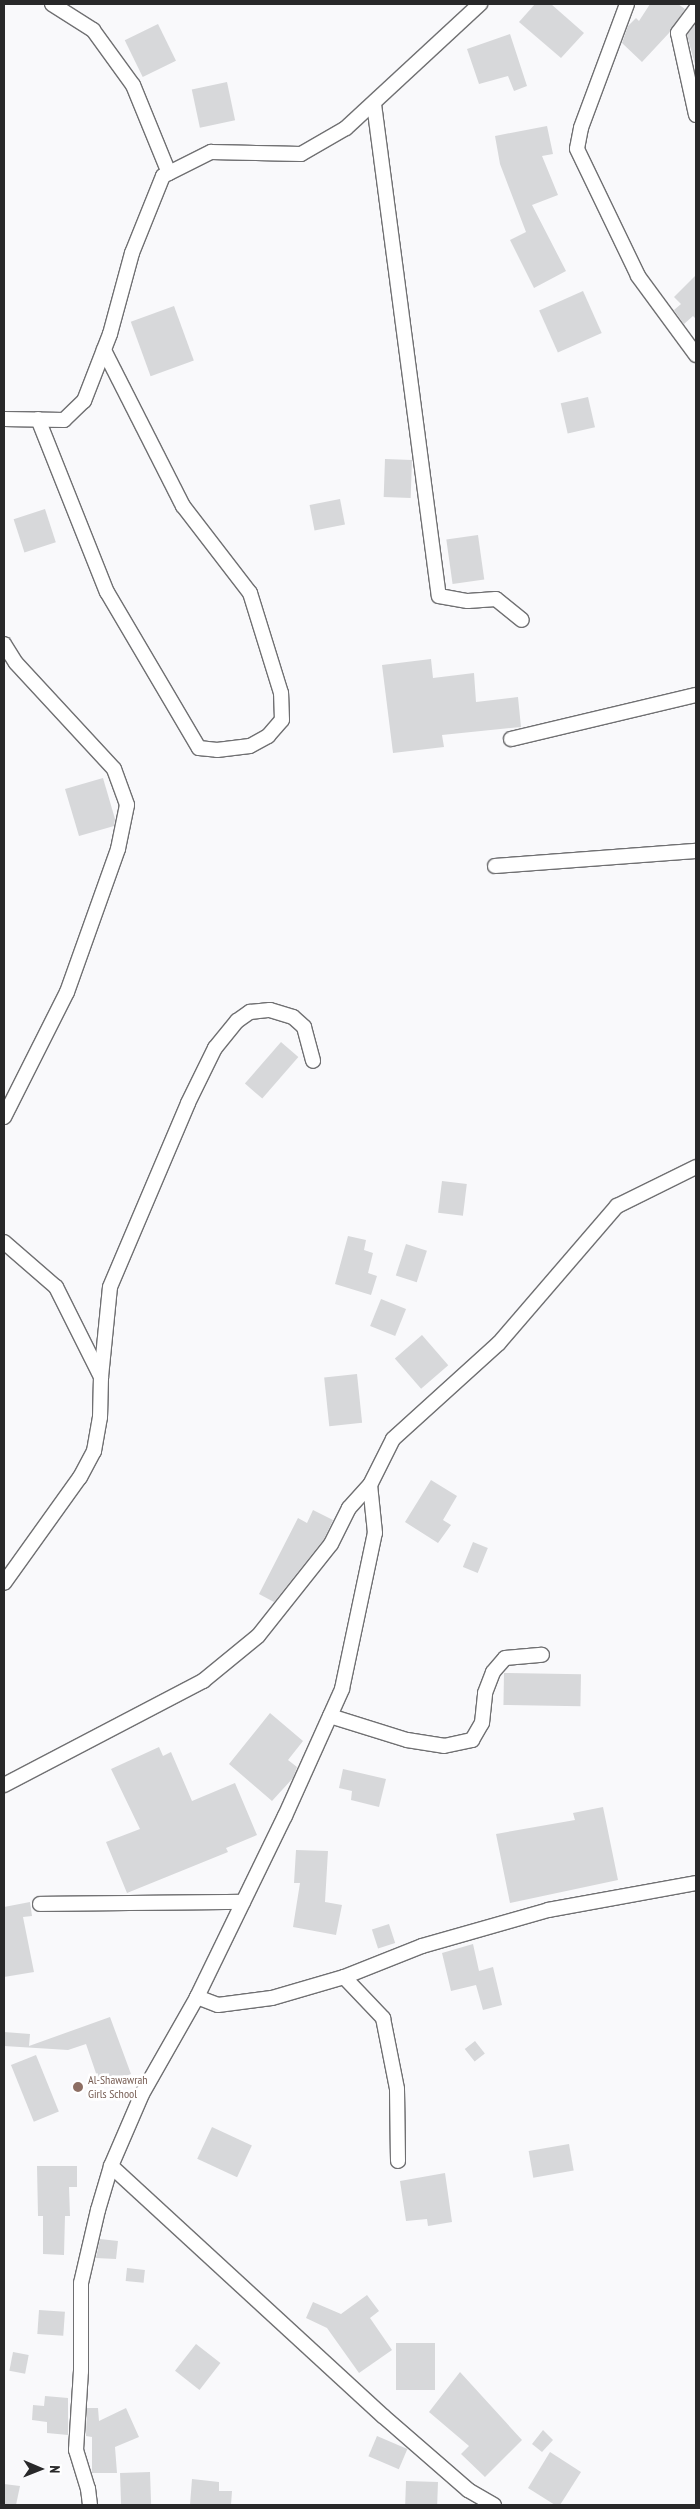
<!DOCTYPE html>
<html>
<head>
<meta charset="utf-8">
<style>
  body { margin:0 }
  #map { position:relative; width:700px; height:2509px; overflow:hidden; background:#f9f9fb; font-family:"PT Sans Narrow",sans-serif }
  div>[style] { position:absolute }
  .building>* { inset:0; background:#d7d8da; transform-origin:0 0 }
  .roads { filter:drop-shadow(1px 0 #707072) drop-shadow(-1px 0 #707072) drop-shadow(0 1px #707072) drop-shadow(0 -1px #707072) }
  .minor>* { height:14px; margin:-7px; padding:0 7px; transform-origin:7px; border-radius:7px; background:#fff }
  .dots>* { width:14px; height:14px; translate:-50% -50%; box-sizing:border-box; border:2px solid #fff; border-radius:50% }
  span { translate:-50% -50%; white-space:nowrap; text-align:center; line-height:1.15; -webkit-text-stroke:5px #fff; paint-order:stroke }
  .education-label { font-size:12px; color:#785e54 }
  .left { translate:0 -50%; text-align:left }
  .frame { position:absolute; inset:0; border:5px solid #282829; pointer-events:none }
  .north { position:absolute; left:15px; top:2444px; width:50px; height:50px; -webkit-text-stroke:4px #fff; paint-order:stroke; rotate:91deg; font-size:14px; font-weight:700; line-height:20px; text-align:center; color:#282829 }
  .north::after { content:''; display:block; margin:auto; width:18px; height:22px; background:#282829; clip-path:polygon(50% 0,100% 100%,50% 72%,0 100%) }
</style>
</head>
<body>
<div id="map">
  <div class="building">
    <div style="clip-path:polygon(535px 4px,551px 4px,584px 33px,561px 58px,519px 22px)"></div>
    <div style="clip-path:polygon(650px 4px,678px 4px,685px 9px,669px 33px,642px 62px,622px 43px,628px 26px,636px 18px,639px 21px)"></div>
    <div style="clip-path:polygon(696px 23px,696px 68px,687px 35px)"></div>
    <div style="left:158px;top:24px;width:41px;height:37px;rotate:64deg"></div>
    <div style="clip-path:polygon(510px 34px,527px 86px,514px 91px,508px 76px,479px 84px,467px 49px)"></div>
    <div style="left:227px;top:82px;width:39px;height:36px;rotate:78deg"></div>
    <div style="clip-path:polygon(547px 126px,553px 154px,542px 156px,558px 195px,532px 205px,566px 271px,534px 288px,510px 240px,526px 232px,500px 164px,495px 136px)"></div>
    <div style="clip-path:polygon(696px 275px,696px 319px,693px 316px,684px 324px,674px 310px,681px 304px,674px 297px)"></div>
    <div style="left:583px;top:291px;width:46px;height:48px;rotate:66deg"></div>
    <div style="left:174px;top:306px;width:58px;height:46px;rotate:70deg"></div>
    <div style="left:588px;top:397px;width:31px;height:28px;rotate:77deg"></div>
    <div style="left:385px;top:459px;width:27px;height:38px;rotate:2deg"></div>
    <div style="left:340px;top:499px;width:26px;height:31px;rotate:79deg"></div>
    <div style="left:45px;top:509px;width:35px;height:33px;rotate:72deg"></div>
    <div style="left:478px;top:535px;width:45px;height:32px;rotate:82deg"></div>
    <div style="clip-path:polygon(431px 659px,433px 678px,474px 673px,476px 702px,518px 697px,521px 727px,442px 735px,444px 747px,393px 753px,382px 665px)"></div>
    <div style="clip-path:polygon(103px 778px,115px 819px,114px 826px,79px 836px,65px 789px)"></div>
    <div style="left:281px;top:1042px;width:23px;height:55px;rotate:41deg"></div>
    <div style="left:442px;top:1181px;width:25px;height:32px;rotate:7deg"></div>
    <div style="clip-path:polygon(348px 1236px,366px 1240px,364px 1250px,373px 1253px,368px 1273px,377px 1276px,371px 1295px,335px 1284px)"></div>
    <div style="left:406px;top:1244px;width:22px;height:33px;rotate:18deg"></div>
    <div style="left:381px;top:1299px;width:27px;height:29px;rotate:22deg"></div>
    <div style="left:422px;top:1335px;width:40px;height:36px;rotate:49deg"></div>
    <div style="left:357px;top:1374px;width:49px;height:33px;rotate:84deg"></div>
    <div style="clip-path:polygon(431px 1480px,457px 1496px,443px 1520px,451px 1525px,438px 1543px,405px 1522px)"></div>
    <div style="clip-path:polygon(313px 1510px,333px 1520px,324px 1539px,274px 1602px,259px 1594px,298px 1518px,307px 1523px)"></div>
    <div style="left:473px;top:1542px;width:16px;height:27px;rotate:22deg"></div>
    <div style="left:504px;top:1673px;width:77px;height:32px;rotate:1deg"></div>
    <div style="clip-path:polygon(270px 1713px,303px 1741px,288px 1760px,297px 1767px,293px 1778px,272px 1801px,229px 1764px)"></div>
    <div style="clip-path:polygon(159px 1747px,163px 1756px,171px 1752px,192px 1801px,235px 1783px,257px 1835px,226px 1848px,228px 1852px,127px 1893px,106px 1842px,140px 1829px,111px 1769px)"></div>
    <div style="clip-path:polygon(343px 1769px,386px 1779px,379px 1807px,351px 1800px,352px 1791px,339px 1788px)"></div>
    <div style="clip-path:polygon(603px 1807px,618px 1880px,510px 1903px,496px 1834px,575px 1820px,573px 1813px)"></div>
    <div style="clip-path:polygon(296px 1850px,328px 1851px,325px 1902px,342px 1905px,336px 1935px,293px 1927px,300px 1883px,294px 1883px)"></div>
    <div style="clip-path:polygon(30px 1902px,32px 1916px,23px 1917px,34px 1972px,4px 1977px,4px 1907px)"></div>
    <div style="left:389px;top:1924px;width:20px;height:18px;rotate:72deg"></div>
    <div style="clip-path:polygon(473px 1944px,479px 1971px,493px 1967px,502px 2005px,483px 2010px,476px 1985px,451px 1991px,442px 1953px)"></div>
    <div style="clip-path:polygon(110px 2017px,131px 2074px,100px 2085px,86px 2044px,68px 2050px,4px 2046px,4px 2032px,30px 2034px,29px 2046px)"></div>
    <div style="left:475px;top:2041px;width:16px;height:13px;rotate:52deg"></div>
    <div style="left:36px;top:2055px;width:61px;height:27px;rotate:68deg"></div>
    <div style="left:212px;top:2127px;width:44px;height:35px;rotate:25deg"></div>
    <div style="left:569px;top:2144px;width:27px;height:41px;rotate:80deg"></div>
    <div style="clip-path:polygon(37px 2166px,77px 2166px,77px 2187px,69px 2187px,70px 2216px,65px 2216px,64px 2255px,43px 2254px,43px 2216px,38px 2216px)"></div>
    <div style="clip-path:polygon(445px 2173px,452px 2222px,428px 2226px,427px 2219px,406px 2221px,400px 2181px)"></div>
    <div style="clip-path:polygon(100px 2239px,118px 2241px,116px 2259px,96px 2258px)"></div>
    <div style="left:127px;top:2268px;width:18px;height:13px;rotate:6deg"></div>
    <div style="clip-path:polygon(367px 2295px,379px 2311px,370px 2318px,392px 2350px,359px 2373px,327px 2328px,306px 2318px,313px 2302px,341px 2314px)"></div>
    <div style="left:39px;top:2310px;width:26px;height:24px;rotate:4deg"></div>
    <div style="left:396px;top:2343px;width:39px;height:47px"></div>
    <div style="left:196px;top:2344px;width:31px;height:34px;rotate:38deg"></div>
    <div style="left:13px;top:2352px;width:16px;height:19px;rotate:11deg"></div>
    <div style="clip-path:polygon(460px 2372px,522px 2440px,485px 2477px,461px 2454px,469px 2446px,429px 2412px)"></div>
    <div style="clip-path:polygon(45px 2396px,68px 2398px,68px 2435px,47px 2433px,47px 2422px,32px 2420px,33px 2405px,44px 2406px)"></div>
    <div style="clip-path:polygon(87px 2408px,98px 2408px,99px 2421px,126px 2408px,139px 2437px,115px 2447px,117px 2473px,92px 2473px,92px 2437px,86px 2436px)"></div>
    <div style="clip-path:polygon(543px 2430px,553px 2440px,542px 2452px,532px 2444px)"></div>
    <div style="left:377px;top:2436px;width:33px;height:22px;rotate:23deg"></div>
    <div style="clip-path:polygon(550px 2452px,581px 2472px,560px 2505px,555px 2505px,528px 2488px)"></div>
    <div style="left:150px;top:2472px;width:33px;height:30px;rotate:88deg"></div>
    <div style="clip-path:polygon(192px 2479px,219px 2482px,219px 2491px,232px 2491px,231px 2505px,190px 2505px)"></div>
    <div style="left:406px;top:2481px;width:32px;height:24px;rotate:2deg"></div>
    <div style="clip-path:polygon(4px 2484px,20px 2486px,16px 2505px,4px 2505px)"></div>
  </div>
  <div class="roads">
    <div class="minor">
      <div style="left:52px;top:4px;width:49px;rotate:32.4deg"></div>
      <div style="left:93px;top:30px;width:68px;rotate:54deg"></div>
      <div style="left:133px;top:85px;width:95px;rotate:67.8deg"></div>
      <div style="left:627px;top:4px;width:132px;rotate:110.4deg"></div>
      <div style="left:581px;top:128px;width:21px;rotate:101deg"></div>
      <div style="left:577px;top:149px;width:141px;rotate:64.3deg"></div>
      <div style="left:638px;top:276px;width:98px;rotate:53.7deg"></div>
      <div style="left:696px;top:9px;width:30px;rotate:127deg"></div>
      <div style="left:678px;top:33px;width:84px;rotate:77.6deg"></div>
      <div style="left:374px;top:104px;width:496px;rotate:82.5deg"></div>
      <div style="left:439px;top:596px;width:29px;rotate:10deg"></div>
      <div style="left:468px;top:601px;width:28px;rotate:-4deg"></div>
      <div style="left:496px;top:599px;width:33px;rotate:39deg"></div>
      <div style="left:4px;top:419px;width:60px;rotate:1deg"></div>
      <div style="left:64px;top:420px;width:28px;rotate:-44deg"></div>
      <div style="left:84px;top:401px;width:72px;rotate:-68.8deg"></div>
      <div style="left:110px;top:334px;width:84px;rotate:-74.8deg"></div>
      <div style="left:132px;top:253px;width:83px;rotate:-68.1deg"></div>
      <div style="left:163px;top:176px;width:54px;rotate:-26.6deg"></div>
      <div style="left:211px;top:152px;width:90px;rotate:1.3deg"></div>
      <div style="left:301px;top:154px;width:52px;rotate:-30deg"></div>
      <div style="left:346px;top:128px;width:183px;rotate:-42.8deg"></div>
      <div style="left:38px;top:419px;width:186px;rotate:68.3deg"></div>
      <div style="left:107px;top:592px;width:181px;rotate:59.5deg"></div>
      <div style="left:199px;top:748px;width:18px;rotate:6deg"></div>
      <div style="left:217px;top:750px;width:33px;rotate:-7deg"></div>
      <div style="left:250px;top:746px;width:21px;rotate:-29deg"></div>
      <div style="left:268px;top:736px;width:21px;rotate:-49deg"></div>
      <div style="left:282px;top:720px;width:27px;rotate:-92deg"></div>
      <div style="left:281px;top:693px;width:105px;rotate:-107.2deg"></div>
      <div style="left:250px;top:593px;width:110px;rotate:-127.6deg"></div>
      <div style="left:183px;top:506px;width:175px;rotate:-116.9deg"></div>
      <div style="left:4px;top:644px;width:22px;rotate:58deg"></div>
      <div style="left:16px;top:663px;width:144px;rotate:47.2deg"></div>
      <div style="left:114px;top:769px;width:38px;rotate:70deg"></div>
      <div style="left:127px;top:805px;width:45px;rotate:101.6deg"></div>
      <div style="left:118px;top:849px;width:152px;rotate:109.6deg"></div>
      <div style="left:67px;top:992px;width:140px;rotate:116.7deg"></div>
      <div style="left:511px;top:739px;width:190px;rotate:-13.4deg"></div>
      <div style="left:495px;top:866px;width:202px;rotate:-4.3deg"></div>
      <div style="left:4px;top:1242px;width:69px;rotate:40.9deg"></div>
      <div style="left:56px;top:1287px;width:101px;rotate:63.4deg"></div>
      <div style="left:101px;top:1377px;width:40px;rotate:91.4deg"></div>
      <div style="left:100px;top:1417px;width:35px;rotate:100deg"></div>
      <div style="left:94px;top:1451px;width:30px;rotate:118deg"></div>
      <div style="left:80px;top:1477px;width:130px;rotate:125.6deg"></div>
      <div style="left:101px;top:1377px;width:90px;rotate:-84.3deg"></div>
      <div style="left:110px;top:1287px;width:200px;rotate:-67deg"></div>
      <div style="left:188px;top:1103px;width:61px;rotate:-63.9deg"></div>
      <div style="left:215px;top:1048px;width:35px;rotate:-51deg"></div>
      <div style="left:237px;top:1021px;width:16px;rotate:-35deg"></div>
      <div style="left:250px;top:1012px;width:20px;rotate:-6deg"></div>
      <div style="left:270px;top:1010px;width:24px;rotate:17deg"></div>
      <div style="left:293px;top:1017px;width:15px;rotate:42deg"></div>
      <div style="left:304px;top:1027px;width:35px;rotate:75deg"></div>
      <div style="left:330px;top:1716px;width:81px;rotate:17.3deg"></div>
      <div style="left:407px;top:1740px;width:37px;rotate:9deg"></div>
      <div style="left:444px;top:1746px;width:29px;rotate:-12deg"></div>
      <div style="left:472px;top:1740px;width:20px;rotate:-60deg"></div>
      <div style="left:482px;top:1723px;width:30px;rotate:-84deg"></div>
      <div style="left:485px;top:1693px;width:22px;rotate:-69deg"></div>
      <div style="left:493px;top:1672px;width:18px;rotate:-49deg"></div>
      <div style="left:505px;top:1658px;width:37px;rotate:-5deg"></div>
      <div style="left:4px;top:1785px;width:225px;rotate:-27.6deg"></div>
      <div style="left:203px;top:1681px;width:71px;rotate:-39.3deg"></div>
      <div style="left:258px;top:1636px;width:117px;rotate:-51.6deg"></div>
      <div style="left:331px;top:1544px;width:40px;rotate:-63.4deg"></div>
      <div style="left:349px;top:1508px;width:31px;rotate:-48deg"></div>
      <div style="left:370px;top:1485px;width:51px;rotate:-63.4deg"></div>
      <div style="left:393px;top:1439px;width:143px;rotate:-42.2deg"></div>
      <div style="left:499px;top:1343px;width:181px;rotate:-49.3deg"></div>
      <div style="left:617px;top:1206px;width:88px;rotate:-26.3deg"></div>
      <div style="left:40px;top:1904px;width:203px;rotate:-0.6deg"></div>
      <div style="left:344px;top:1977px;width:57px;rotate:46.4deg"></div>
      <div style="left:383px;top:2018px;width:72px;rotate:78.8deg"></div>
      <div style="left:397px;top:2089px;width:72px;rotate:89.2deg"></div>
      <div style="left:197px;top:1997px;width:22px;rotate:21deg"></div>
      <div style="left:218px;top:2005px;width:54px;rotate:-7.4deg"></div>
      <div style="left:272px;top:1998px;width:75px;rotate:-16.3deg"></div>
      <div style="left:344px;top:1977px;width:84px;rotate:-21.7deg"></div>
      <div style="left:422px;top:1946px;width:131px;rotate:-15.9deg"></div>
      <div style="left:548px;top:1910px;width:150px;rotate:-10.3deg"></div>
      <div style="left:111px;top:2166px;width:369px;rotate:42.6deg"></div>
      <div style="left:383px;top:2416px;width:113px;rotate:41deg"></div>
      <div style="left:468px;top:2490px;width:30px;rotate:30deg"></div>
      <div style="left:90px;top:2505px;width:16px;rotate:-97deg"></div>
      <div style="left:88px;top:2489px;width:41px;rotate:-107.1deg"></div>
      <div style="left:76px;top:2450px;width:79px;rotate:-86.4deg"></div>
      <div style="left:81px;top:2371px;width:88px;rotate:-90deg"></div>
      <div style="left:81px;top:2283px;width:75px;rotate:-76.9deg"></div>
      <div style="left:98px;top:2210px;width:46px;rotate:-73.5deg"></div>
      <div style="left:111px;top:2166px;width:78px;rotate:-66.7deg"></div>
      <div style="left:142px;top:2094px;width:112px;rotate:-60.4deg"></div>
      <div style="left:197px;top:1997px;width:201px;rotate:-64.1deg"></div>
      <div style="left:285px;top:1816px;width:139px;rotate:-65.8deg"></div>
      <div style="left:342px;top:1689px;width:159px;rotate:-78.1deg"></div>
      <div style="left:375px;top:1533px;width:48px;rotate:-95.9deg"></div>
    </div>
  </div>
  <div class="dots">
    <div style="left:78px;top:2087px;background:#8d6e63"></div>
  </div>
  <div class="education-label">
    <span class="left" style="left:88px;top:2087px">Al-Shawawrah<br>Girls School</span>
  </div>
  <div class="frame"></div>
  <div class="north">N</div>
</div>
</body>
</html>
